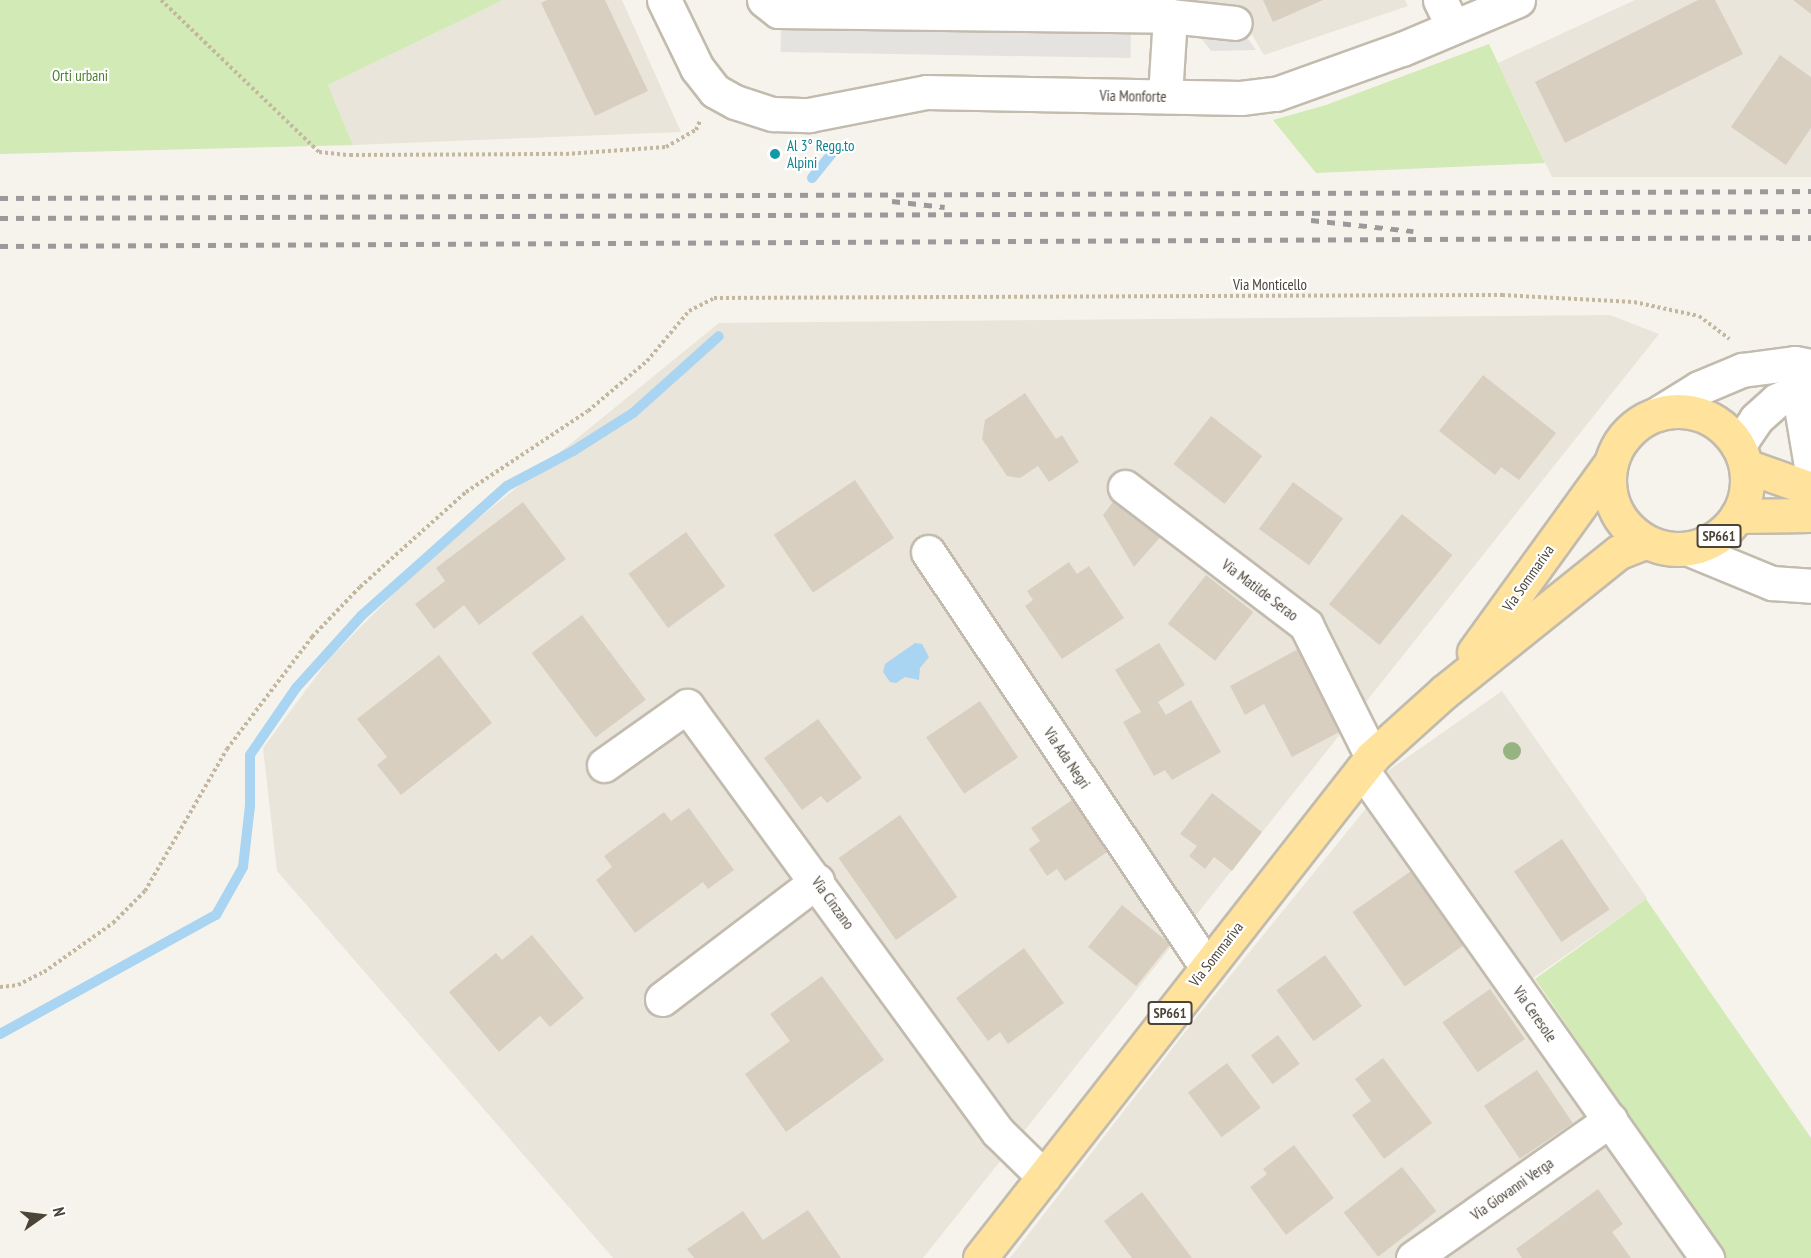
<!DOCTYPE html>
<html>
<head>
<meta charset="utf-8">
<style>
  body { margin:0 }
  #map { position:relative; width:1811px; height:1258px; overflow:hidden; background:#f6f3ec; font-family:"PT Sans Narrow",sans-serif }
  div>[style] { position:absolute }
  .residential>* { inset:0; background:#eae5da; transform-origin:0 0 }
  .green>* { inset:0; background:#d2eab5 }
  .parking>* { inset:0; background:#e5e3e0; transform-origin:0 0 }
  .water>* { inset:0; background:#a9d4f2 }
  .stream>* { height:10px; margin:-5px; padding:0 5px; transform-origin:5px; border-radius:5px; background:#a9d4f2 }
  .building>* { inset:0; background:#d8cfc1; transform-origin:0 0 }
  .path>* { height:4px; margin-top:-2px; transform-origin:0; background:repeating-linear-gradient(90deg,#c4b79f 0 3px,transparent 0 6px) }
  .roads { filter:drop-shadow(2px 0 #c2bbae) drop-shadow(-2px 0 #c2bbae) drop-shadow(0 2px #c2bbae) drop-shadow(0 -2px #c2bbae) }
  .minor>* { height:33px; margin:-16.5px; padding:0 16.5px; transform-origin:16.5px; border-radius:16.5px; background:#fff }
  .major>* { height:33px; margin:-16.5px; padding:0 16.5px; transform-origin:16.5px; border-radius:16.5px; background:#ffe39c }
  .major>.ring { margin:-16.5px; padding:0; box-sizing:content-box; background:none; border:33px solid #ffe39c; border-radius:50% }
  .rail>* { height:4.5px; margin-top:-2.25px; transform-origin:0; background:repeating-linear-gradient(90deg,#9a9a9a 0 8px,transparent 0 16px) }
  .trees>* { width:18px; height:18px; margin:-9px; border-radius:50%; background:#97b381 }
  .dots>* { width:16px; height:16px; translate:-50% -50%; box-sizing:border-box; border:3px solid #fff; border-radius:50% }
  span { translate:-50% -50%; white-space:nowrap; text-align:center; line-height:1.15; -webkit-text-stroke:4.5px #fff; paint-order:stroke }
  .shield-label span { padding:2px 4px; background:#fff; border:2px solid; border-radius:4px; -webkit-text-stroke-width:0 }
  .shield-label { font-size:14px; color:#4b4439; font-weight:700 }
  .park-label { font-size:15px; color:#4a7f2a }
  .street-label { font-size:15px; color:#4b4439 }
  .culture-label { font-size:15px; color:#0d838f }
  .left { translate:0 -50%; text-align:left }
  .north { position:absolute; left:12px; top:1186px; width:60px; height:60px; -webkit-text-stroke:4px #fff; paint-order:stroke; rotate:76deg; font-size:16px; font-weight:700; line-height:24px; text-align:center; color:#4b4439 }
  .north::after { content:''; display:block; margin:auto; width:21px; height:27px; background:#4b4439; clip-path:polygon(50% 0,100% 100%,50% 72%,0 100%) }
</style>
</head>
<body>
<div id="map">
  <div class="residential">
    <div style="clip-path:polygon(503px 0,622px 0,681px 132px,353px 145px,328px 85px)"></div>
    <div style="clip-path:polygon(1088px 0,1405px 0,1408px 6px,1264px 55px,1236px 7px)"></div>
    <div style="clip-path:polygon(1635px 0,1811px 0,1811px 177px,1552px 177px,1498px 63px)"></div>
    <div style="clip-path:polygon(1610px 315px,1659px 334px,923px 1258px,613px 1258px,277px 871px,263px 748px,329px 659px,426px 561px,719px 323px)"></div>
    <div style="left:1502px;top:691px;width:253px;height:142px;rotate:55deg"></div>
    <div style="clip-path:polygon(1372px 801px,1686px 1258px,1010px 1258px,1192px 1023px)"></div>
  </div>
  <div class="green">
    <div style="clip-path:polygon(0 0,503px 0,328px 85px,353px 145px,0 154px)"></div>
    <div style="clip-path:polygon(1489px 44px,1545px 163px,1316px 173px,1273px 120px,1326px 105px)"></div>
    <div style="clip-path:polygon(1646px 899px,1811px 1138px,1811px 1258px,1726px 1258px,1535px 979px)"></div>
  </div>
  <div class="parking">
    <div style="left:781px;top:26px;width:350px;height:26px;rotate:1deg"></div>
    <div style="clip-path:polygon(1243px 32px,1256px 50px,1211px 51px,1197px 33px)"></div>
  </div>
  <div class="water">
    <div style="clip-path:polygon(915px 643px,922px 644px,929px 657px,920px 668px,919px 680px,905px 677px,896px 683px,890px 682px,883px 672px,885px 664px)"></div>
  </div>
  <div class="stream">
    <div style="left:812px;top:178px;width:33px;rotate:-51deg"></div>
    <div style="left:0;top:1034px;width:247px;rotate:-28.9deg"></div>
    <div style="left:216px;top:915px;width:55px;rotate:-60.6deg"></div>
    <div style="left:243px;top:867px;width:61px;rotate:-83.5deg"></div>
    <div style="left:250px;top:806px;width:51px;rotate:-90deg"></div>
    <div style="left:250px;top:755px;width:81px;rotate:-55.5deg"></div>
    <div style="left:296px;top:688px;width:97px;rotate:-47.9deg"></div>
    <div style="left:361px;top:616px;width:195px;rotate:-41.7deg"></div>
    <div style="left:507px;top:486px;width:75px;rotate:-27.9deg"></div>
    <div style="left:573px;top:451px;width:71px;rotate:-32.3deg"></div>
    <div style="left:633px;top:413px;width:115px;rotate:-41.8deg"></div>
  </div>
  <div class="building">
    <div style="clip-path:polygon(547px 0,605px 0,648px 91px,595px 116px,541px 3px)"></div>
    <div style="clip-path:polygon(1263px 0,1323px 0,1273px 22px)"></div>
    <div style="clip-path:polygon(1698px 0,1715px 0,1743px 54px,1565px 143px,1535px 82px)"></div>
    <div style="clip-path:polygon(1793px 0,1811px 0,1811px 14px)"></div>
    <div style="clip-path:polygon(1780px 55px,1811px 77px,1811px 128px,1786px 165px,1731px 127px)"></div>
    <div style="clip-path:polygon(1483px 375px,1556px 433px,1519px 480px,1501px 467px,1495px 475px,1439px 431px)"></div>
    <div style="clip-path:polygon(1025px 393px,1056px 439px,1062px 435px,1079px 462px,1049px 482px,1038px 466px,1020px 478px,1007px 476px,982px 439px,985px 420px)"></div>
    <div style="left:1211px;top:416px;width:65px;height:61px;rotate:38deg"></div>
    <div style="left:855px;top:480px;width:70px;height:98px;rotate:56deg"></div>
    <div style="left:1293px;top:482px;width:62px;height:58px;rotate:36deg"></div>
    <div style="clip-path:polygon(1116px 498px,1163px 534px,1134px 567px,1103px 515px)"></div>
    <div style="clip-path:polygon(523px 502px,566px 559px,479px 625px,464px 605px,434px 629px,415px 604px,445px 581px,436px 568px)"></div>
    <div style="left:1402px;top:514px;width:65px;height:116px;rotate:39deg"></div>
    <div style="left:686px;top:532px;width:67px;height:71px;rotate:54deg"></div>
    <div style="clip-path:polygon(1069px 562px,1077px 574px,1089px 566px,1124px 618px,1062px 659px,1025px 606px,1033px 600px,1027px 591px)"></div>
    <div style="left:1206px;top:575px;width:60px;height:62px;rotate:38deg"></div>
    <div style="left:582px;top:615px;width:106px;height:63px;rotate:53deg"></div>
    <div style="clip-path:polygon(1159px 643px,1185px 685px,1158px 702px,1166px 715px,1191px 700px,1221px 752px,1172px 780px,1165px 770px,1154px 776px,1123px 722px,1141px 712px,1115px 670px)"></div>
    <div style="clip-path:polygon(1300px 648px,1343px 730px,1292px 757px,1264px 704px,1245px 715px,1230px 686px)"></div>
    <div style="clip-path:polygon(439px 655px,492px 723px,401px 795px,377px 765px,387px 757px,357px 719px)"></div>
    <div style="left:980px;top:701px;width:68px;height:65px;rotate:56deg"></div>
    <div style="clip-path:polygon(818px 719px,862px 778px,827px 803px,821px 796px,802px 810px,764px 758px)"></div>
    <div style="clip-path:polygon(1212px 793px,1262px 832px,1232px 871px,1214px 857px,1205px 869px,1189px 856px,1197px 846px,1180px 834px)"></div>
    <div style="clip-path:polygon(1078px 796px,1113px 848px,1065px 881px,1057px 869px,1047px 876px,1029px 849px,1040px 841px,1031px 828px)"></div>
    <div style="clip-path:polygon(689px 808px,734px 870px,708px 889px,703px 882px,635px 933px,596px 880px,612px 867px,604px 856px,664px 812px,671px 821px)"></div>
    <div style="left:900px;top:815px;width:100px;height:75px;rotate:55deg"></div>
    <div style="left:1562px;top:839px;width:85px;height:58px;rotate:56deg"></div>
    <div style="left:1414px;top:869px;width:91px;height:75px;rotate:55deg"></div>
    <div style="left:1122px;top:905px;width:62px;height:54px;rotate:39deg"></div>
    <div style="clip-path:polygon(532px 935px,584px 998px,550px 1027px,540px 1016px,499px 1052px,449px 992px,496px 953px,502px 960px)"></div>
    <div style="clip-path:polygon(1024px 948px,1064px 1003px,1008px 1044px,1000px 1032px,988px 1041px,956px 998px)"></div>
    <div style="left:1325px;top:955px;width:63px;height:60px;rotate:54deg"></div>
    <div style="clip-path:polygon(822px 976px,884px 1060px,786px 1132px,745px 1074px,790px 1041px,770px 1014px)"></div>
    <div style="left:1490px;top:989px;width:61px;height:58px;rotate:55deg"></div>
    <div style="left:1278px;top:1035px;width:36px;height:34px;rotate:53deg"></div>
    <div style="clip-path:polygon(1383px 1058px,1432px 1123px,1384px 1159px,1352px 1115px,1371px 1101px,1355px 1079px)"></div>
    <div style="left:1227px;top:1063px;width:56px;height:49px;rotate:53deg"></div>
    <div style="left:1537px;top:1070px;width:64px;height:64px;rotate:56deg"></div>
    <div style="clip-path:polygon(1294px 1145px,1334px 1198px,1286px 1235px,1250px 1187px,1267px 1174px,1263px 1169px)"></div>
    <div style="left:1402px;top:1167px;width:56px;height:74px;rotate:52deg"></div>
    <div style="clip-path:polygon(1598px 1189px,1623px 1224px,1612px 1232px,1631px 1258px,1522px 1258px,1516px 1249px)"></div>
    <div style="clip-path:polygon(1142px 1192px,1192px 1258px,1132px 1258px,1104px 1221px)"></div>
    <div style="clip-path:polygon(808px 1210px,841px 1258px,694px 1258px,687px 1249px,743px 1211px,763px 1240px)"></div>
  </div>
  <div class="path">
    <div style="left:161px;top:0;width:219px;rotate:43.9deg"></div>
    <div style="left:319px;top:152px;width:31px;rotate:6deg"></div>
    <div style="left:350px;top:155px;width:216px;rotate:-0.3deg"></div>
    <div style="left:566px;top:154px;width:100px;rotate:-4deg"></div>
    <div style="left:666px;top:147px;width:34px;rotate:-30deg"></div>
    <div style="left:696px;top:130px;width:10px;rotate:-66deg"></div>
    <div style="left:0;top:987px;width:18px;rotate:-6deg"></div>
    <div style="left:18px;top:985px;width:29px;rotate:-27deg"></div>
    <div style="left:44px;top:972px;width:85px;rotate:-35.4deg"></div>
    <div style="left:113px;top:923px;width:45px;rotate:-45deg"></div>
    <div style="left:145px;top:891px;width:164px;rotate:-60deg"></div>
    <div style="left:227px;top:749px;width:141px;rotate:-52.8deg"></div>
    <div style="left:312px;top:637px;width:69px;rotate:-46.2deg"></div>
    <div style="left:360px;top:587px;width:142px;rotate:-41.9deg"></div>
    <div style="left:466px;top:492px;width:146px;rotate:-33.6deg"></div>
    <div style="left:588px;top:411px;width:77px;rotate:-40.3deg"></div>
    <div style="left:647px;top:361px;width:65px;rotate:-50deg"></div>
    <div style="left:689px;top:311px;width:28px;rotate:-27deg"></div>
    <div style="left:714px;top:298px;width:788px;rotate:-0.22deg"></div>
    <div style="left:1502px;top:295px;width:132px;rotate:3deg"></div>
    <div style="left:1634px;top:302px;width:66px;rotate:12.2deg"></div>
    <div style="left:1699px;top:316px;width:38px;rotate:37deg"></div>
  </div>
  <div class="roads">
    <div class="minor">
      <div style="left:664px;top:0;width:76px;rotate:64.1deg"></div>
      <div style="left:697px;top:68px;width:29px;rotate:52deg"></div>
      <div style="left:715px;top:91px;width:23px;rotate:29deg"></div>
      <div style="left:735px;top:102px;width:40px;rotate:18deg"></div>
      <div style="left:773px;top:114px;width:36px;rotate:2deg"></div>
      <div style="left:809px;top:115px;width:119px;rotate:-11.1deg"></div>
      <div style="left:926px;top:92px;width:315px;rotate:1.1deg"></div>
      <div style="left:1241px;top:98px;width:35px;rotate:-7deg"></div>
      <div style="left:1276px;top:94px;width:134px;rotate:-19.7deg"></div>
      <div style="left:1402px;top:49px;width:126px;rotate:-22.9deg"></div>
      <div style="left:764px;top:0;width:18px;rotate:38deg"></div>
      <div style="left:778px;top:11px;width:392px;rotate:0.7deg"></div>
      <div style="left:1170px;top:16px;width:65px;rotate:6.1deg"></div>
      <div style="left:1440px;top:0;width:30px;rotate:64deg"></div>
      <div style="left:1165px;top:96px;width:80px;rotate:-86.4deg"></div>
      <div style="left:1798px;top:389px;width:78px;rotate:80.4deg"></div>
      <div style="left:1657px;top:414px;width:49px;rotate:-31.8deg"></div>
      <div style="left:1699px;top:388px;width:47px;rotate:-22.7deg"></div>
      <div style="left:1742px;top:370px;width:53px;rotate:-7.5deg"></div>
      <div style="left:1795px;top:363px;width:16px;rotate:11deg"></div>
      <div style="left:1738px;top:446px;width:32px;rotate:-56deg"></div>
      <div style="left:1756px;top:419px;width:28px;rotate:-42deg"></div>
      <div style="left:1777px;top:400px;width:37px;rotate:-24deg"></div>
      <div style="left:1125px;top:487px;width:228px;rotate:37.3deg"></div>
      <div style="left:1306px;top:625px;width:148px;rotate:63.4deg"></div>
      <div style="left:1689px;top:549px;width:90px;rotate:22.3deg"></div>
      <div style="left:1772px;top:583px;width:39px;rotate:4deg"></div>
      <div style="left:928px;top:552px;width:498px;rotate:56.1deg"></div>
      <div style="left:604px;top:765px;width:102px;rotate:-35.4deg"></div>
      <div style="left:687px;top:706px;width:527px;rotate:53.87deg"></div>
      <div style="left:998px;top:1132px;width:64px;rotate:44.4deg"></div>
      <div style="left:1362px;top:770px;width:598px;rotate:54.74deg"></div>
      <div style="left:662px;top:999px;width:195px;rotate:-37.3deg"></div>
      <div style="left:1413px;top:1258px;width:241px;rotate:-35deg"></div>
    </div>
    <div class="major">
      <div class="ring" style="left:1609px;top:411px;width:105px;height:105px"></div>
      <div style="left:1746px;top:466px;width:69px;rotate:19.5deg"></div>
      <div style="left:1737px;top:516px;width:74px;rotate:-0.8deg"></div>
      <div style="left:1474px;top:652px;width:233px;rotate:-54.1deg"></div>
      <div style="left:980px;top:1258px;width:636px;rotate:-51.96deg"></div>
      <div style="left:1372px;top:757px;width:97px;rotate:-42.1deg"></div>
      <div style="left:1444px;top:692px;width:224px;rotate:-38.7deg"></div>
      <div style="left:1619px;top:552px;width:28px;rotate:-21deg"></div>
    </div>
  </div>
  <div class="rail">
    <div style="left:0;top:198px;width:1811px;rotate:-0.22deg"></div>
    <div style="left:892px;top:201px;width:53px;rotate:6.5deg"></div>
    <div style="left:0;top:218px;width:1811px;rotate:-0.22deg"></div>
    <div style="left:1311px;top:220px;width:103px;rotate:6.2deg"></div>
    <div style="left:0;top:246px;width:1811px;rotate:-0.28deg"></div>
  </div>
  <div class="trees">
    <div style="left:1512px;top:751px"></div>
  </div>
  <div class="dots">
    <div style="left:775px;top:154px;background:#0f9aa8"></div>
  </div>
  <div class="shield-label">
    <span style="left:1719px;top:536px">SP661</span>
    <span style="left:1170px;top:1013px">SP661</span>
  </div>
  <div class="park-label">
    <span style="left:80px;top:76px">Orti urbani</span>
  </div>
  <div class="street-label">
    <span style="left:1133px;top:96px;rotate:1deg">Via Monforte</span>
    <span style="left:1270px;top:285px">Via Monticello</span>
    <span style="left:1528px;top:578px;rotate:-55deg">Via Sommariva</span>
    <span style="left:1260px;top:590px;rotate:37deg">Via Matilde Serao</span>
    <span style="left:1067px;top:758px;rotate:56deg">Via Ada Negri</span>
    <span style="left:833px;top:903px;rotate:54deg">Via Cinzano</span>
    <span style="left:1216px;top:954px;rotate:-52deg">Via Sommariva</span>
    <span style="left:1535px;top:1014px;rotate:55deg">Via Ceresole</span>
    <span style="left:1512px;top:1189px;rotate:-35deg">Via Giovanni Verga</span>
  </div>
  <div class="culture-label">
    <span class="left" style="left:787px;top:154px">Al 3° Regg.to<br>Alpini</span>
  </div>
  <div class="north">N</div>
</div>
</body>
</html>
